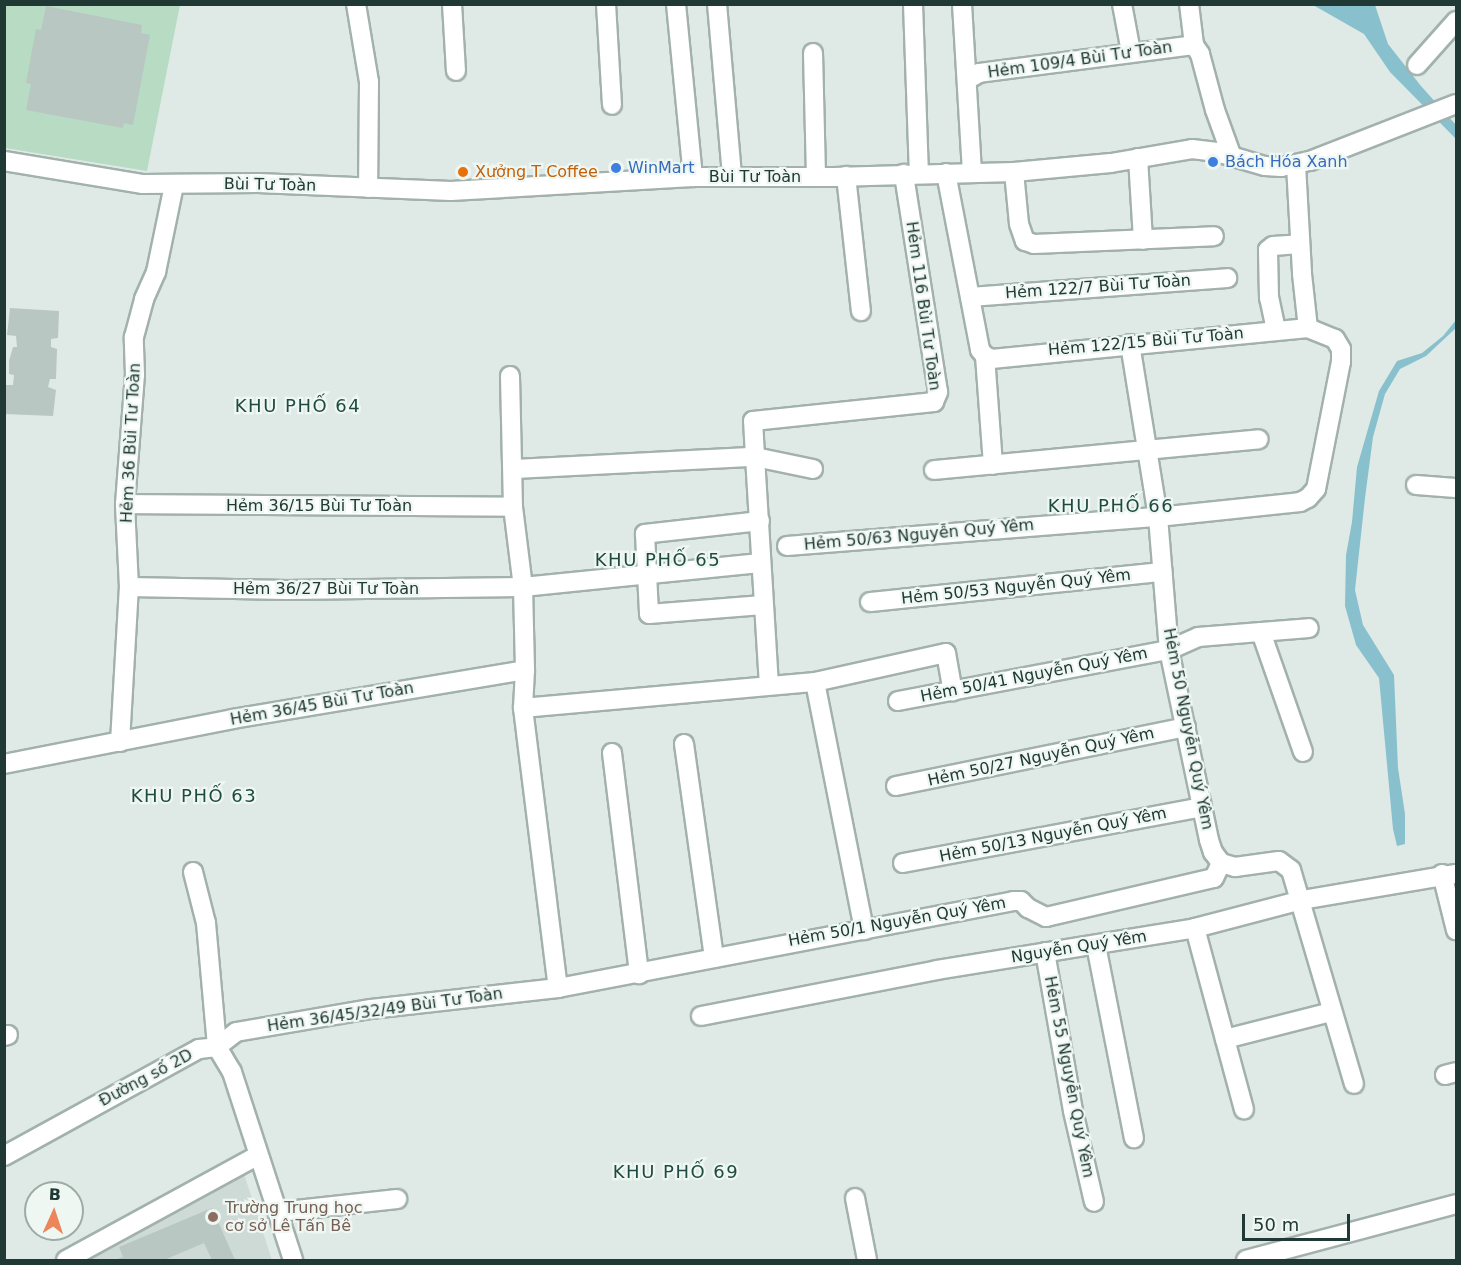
<!DOCTYPE html>
<html>
<head>
<meta charset="utf-8">
<style>
  body { margin:0 }
  #map { position:relative; width:1461px; height:1265px; overflow:hidden; background:#dfeae6; font-family:"DejaVu Sans",sans-serif }
  div>[style] { position:absolute }
  .built>* { inset:0; background:#cddad5 }
  .green>* { inset:0; background:#b8dbc3 }
  .water>* { inset:0; background:#88c0ce }
  .building>* { inset:0; background:#b8c7c2 }
  .roads { filter:drop-shadow(2px 0 #a2b1ad) drop-shadow(-2px 0 #a2b1ad) drop-shadow(0 2px #a2b1ad) drop-shadow(0 -2px #a2b1ad) }
  .minor>* { height:18px; margin:-9px; padding:0 9px; transform-origin:9px; border-radius:9px; background:#fff }
  .dots>* { width:16px; height:16px; translate:-50% -50%; box-sizing:border-box; border:3px solid #eff7f3; border-radius:50% }
  span { translate:-50% -50%; white-space:nowrap; text-align:center; line-height:1.15; -webkit-text-stroke:4.5px #eff7f3; paint-order:stroke }
  .street-label { font-size:16px; color:#213934 }
  .shop-label { font-size:16px; color:#366cbe }
  .left { translate:0 -50%; text-align:left }
  .food-label { font-size:16px; color:#c56008 }
  .education-label { font-size:16px; color:#785e54 }
  .neighbourhood-label { font-size:18px; color:#1e4a41; letter-spacing:1.5px }
  .frame { position:absolute; inset:0; border:6px solid #213934; pointer-events:none }
  .north { position:absolute; left:24px; top:1181px; width:60px; height:60px; box-sizing:border-box; background:#eff7f3; border:2px solid #9daba7; border-radius:50%; rotate:3deg; font-size:16px; font-weight:700; line-height:24px; text-align:center; color:#213934 }
  .north::after { content:''; display:block; margin:auto; width:21px; height:27px; background:#ed855a; clip-path:polygon(50% 0,100% 100%,50% 72%,0 100%) }
  .scale { position:absolute; left:1242px; top:1214px; width:108px; height:27px; box-sizing:border-box; border:3px solid #213934; border-top:0; padding-left:8px; font-size:18px; line-height:21px; white-space:nowrap; color:#213934; -webkit-text-stroke:4px #eff7f3; paint-order:stroke }
</style>
</head>
<body>
<div id="map">
  <div class="built">
    <div style="clip-path:polygon(244px 1174px,272px 1260px,90px 1260px)"></div>
  </div>
  <div class="green">
    <div style="clip-path:polygon(4px 5px,180px 5px,147px 171px,5px 148px)"></div>
  </div>
  <div class="water">
    <div style="clip-path:polygon(1313px 5px,1375px 5px,1388px 44px,1421px 86px,1456px 125px,1456px 139px,1390px 72px,1364px 34px)"></div>
    <div style="clip-path:polygon(1456px 320px,1456px 328px,1426px 356px,1400px 369px,1385px 394px,1373px 437px,1365px 498px,1355px 590px,1363px 625px,1394px 675px,1398px 768px,1405px 814px,1405px 844px,1397px 846px,1393px 829px,1379px 678px,1356px 645px,1345px 606px,1346px 555px,1352px 522px,1357px 467px,1379px 391px,1397px 361px,1422px 353px,1443px 336px)"></div>
  </div>
  <div class="building">
    <div style="clip-path:polygon(46px 6px,142px 25px,141px 33px,150px 35px,133px 125px,124px 123px,123px 128px,26px 110px,31px 84px,26px 83px,36px 29px,41px 30px)"></div>
    <div style="clip-path:polygon(10px 308px,59px 311px,58px 338px,51px 339px,51px 347px,57px 349px,56px 379px,50px 379px,48px 387px,56px 390px,53px 416px,4px 414px,4px 385px,13px 385px,14px 375px,9px 374px,9px 361px,13px 347px,17px 347px,16px 336px,7px 335px)"></div>
    <div style="clip-path:polygon(212px 1208px,235px 1260px,212px 1260px,204px 1243px,164px 1260px,115px 1260px,123px 1257px,119px 1247px)"></div>
  </div>
  <div class="roads">
    <div class="minor">
      <div style="left:356px;top:4px;width:79px;rotate:80.5deg"></div>
      <div style="left:369px;top:82px;width:106px;rotate:90.5deg"></div>
      <div style="left:452px;top:4px;width:67px;rotate:86.6deg"></div>
      <div style="left:606px;top:4px;width:101px;rotate:86.6deg"></div>
      <div style="left:676px;top:4px;width:174px;rotate:84.4deg"></div>
      <div style="left:717px;top:4px;width:173px;rotate:85deg"></div>
      <div style="left:913px;top:4px;width:169px;rotate:88deg"></div>
      <div style="left:962px;top:4px;width:169px;rotate:86.6deg"></div>
      <div style="left:1122px;top:4px;width:49px;rotate:79.4deg"></div>
      <div style="left:1189px;top:4px;width:41px;rotate:83deg"></div>
      <div style="left:1194px;top:45px;width:11px;rotate:56deg"></div>
      <div style="left:1200px;top:54px;width:58px;rotate:75deg"></div>
      <div style="left:1215px;top:110px;width:50px;rotate:70.1deg"></div>
      <div style="left:813px;top:53px;width:124px;rotate:88.6deg"></div>
      <div style="left:1417px;top:65px;width:59px;rotate:-48.4deg"></div>
      <div style="left:967px;top:80px;width:14px;rotate:-30deg"></div>
      <div style="left:979px;top:73px;width:217px;rotate:-7.4deg"></div>
      <div style="left:1138px;top:158px;width:82px;rotate:86.5deg"></div>
      <div style="left:4px;top:161px;width:141px;rotate:9.4deg"></div>
      <div style="left:143px;top:184px;width:115px;rotate:-0.5deg"></div>
      <div style="left:258px;top:183px;width:193px;rotate:2.4deg"></div>
      <div style="left:451px;top:191px;width:242px;rotate:-3.3deg"></div>
      <div style="left:693px;top:177px;width:141px"></div>
      <div style="left:834px;top:177px;width:180px;rotate:-1.6deg"></div>
      <div style="left:1014px;top:172px;width:97px;rotate:-5.3deg"></div>
      <div style="left:1111px;top:163px;width:82px;rotate:-9.8deg"></div>
      <div style="left:1192px;top:149px;width:25px;rotate:7deg"></div>
      <div style="left:1217px;top:152px;width:50px;rotate:16.3deg"></div>
      <div style="left:1265px;top:166px;width:16px;rotate:4deg"></div>
      <div style="left:1281px;top:167px;width:30px;rotate:-12deg"></div>
      <div style="left:1310px;top:161px;width:157px;rotate:-21.3deg"></div>
      <div style="left:1296px;top:165px;width:109px;rotate:86.8deg"></div>
      <div style="left:1302px;top:274px;width:54px;rotate:83.7deg"></div>
      <div style="left:1014px;top:172px;width:52px;rotate:84.5deg"></div>
      <div style="left:1019px;top:224px;width:18px;rotate:71deg"></div>
      <div style="left:1025px;top:241px;width:9px;rotate:18deg"></div>
      <div style="left:1034px;top:244px;width:180px;rotate:-2.5deg"></div>
      <div style="left:946px;top:173px;width:180px;rotate:79.1deg"></div>
      <div style="left:980px;top:350px;width:8px;rotate:50deg"></div>
      <div style="left:985px;top:356px;width:109px;rotate:85.8deg"></div>
      <div style="left:846px;top:176px;width:136px;rotate:83.7deg"></div>
      <div style="left:970px;top:297px;width:258px;rotate:-4.2deg"></div>
      <div style="left:1276px;top:330px;width:33px;rotate:-102deg"></div>
      <div style="left:1269px;top:298px;width:48px;rotate:-91.2deg"></div>
      <div style="left:1268px;top:250px;width:6px;rotate:-39deg"></div>
      <div style="left:1273px;top:246px;width:27px;rotate:-4deg"></div>
      <div style="left:1130px;top:344px;width:175px;rotate:80.8deg"></div>
      <div style="left:1158px;top:517px;width:133px;rotate:85.3deg"></div>
      <div style="left:1169px;top:650px;width:194px;rotate:78.1deg"></div>
      <div style="left:1209px;top:840px;width:13px;rotate:72deg"></div>
      <div style="left:1213px;top:852px;width:14px;rotate:54deg"></div>
      <div style="left:1221px;top:863px;width:15px;rotate:16deg"></div>
      <div style="left:1235px;top:867px;width:44px;rotate:-7.8deg"></div>
      <div style="left:1279px;top:861px;width:15px;rotate:37deg"></div>
      <div style="left:1291px;top:870px;width:223px;rotate:73.6deg"></div>
      <div style="left:510px;top:376px;width:131px;rotate:88.7deg"></div>
      <div style="left:513px;top:507px;width:81px;rotate:82.9deg"></div>
      <div style="left:523px;top:587px;width:83px;rotate:88.6deg"></div>
      <div style="left:525px;top:670px;width:38px;rotate:93deg"></div>
      <div style="left:523px;top:708px;width:282px;rotate:82.9deg"></div>
      <div style="left:514px;top:469px;width:241px;rotate:-2.9deg"></div>
      <div style="left:755px;top:457px;width:229px;rotate:86.5deg"></div>
      <div style="left:813px;top:469px;width:59px;rotate:-168.3deg"></div>
      <div style="left:755px;top:457px;width:36px;rotate:-93deg"></div>
      <div style="left:753px;top:421px;width:182px;rotate:-6deg"></div>
      <div style="left:934px;top:402px;width:11px;rotate:-68deg"></div>
      <div style="left:938px;top:392px;width:221px;rotate:-98.9deg"></div>
      <div style="left:934px;top:470px;width:326px;rotate:-5.4deg"></div>
      <div style="left:1416px;top:485px;width:40px;rotate:4.3deg"></div>
      <div style="left:125px;top:504px;width:388px;rotate:0.4deg"></div>
      <div style="left:760px;top:521px;width:116px;rotate:173.6deg"></div>
      <div style="left:645px;top:534px;width:80px;rotate:87.1deg"></div>
      <div style="left:649px;top:614px;width:114px;rotate:-4.5deg"></div>
      <div style="left:787px;top:546px;width:372px;rotate:-4.5deg"></div>
      <div style="left:1158px;top:517px;width:143px;rotate:-6deg"></div>
      <div style="left:1300px;top:502px;width:9px;rotate:-27deg"></div>
      <div style="left:1308px;top:498px;width:12px;rotate:-48deg"></div>
      <div style="left:1316px;top:489px;width:129px;rotate:-78.9deg"></div>
      <div style="left:1341px;top:362px;width:13px;rotate:-90deg"></div>
      <div style="left:1341px;top:349px;width:12px;rotate:-121deg"></div>
      <div style="left:1335px;top:339px;width:29px;rotate:-158deg"></div>
      <div style="left:1308px;top:328px;width:318px;rotate:174.4deg"></div>
      <div style="left:992px;top:359px;width:8px;rotate:-157deg"></div>
      <div style="left:129px;top:587px;width:158px;rotate:1.1deg"></div>
      <div style="left:287px;top:590px;width:236px;rotate:-0.7deg"></div>
      <div style="left:523px;top:587px;width:238px;rotate:-5.8deg"></div>
      <div style="left:870px;top:602px;width:294px;rotate:-5.9deg"></div>
      <div style="left:1261px;top:632px;width:127px;rotate:70.7deg"></div>
      <div style="left:815px;top:682px;width:253px;rotate:78.8deg"></div>
      <div style="left:898px;top:701px;width:276px;rotate:-10.7deg"></div>
      <div style="left:1169px;top:650px;width:32px;rotate:-24deg"></div>
      <div style="left:1198px;top:637px;width:111px;rotate:-4.6deg"></div>
      <div style="left:523px;top:708px;width:293px;rotate:-5.1deg"></div>
      <div style="left:815px;top:682px;width:134px;rotate:-12.5deg"></div>
      <div style="left:946px;top:653px;width:39px;rotate:80deg"></div>
      <div style="left:120px;top:742px;width:155px;rotate:-86.7deg"></div>
      <div style="left:129px;top:587px;width:83px;rotate:-92.8deg"></div>
      <div style="left:125px;top:504px;width:129px;rotate:-85.6deg"></div>
      <div style="left:135px;top:375px;width:38px;rotate:-92deg"></div>
      <div style="left:134px;top:337px;width:39px;rotate:-75deg"></div>
      <div style="left:144px;top:299px;width:30px;rotate:-66deg"></div>
      <div style="left:156px;top:272px;width:89px;rotate:-78.3deg"></div>
      <div style="left:684px;top:744px;width:216px;rotate:82deg"></div>
      <div style="left:612px;top:753px;width:223px;rotate:83deg"></div>
      <div style="left:4px;top:764px;width:233px;rotate:-11.1deg"></div>
      <div style="left:233px;top:719px;width:296px;rotate:-9.5deg"></div>
      <div style="left:896px;top:786px;width:296px;rotate:-11.5deg"></div>
      <div style="left:903px;top:863px;width:304px;rotate:-10.6deg"></div>
      <div style="left:193px;top:872px;width:53px;rotate:75.7deg"></div>
      <div style="left:206px;top:923px;width:124px;rotate:84.9deg"></div>
      <div style="left:217px;top:1047px;width:29px;rotate:59deg"></div>
      <div style="left:232px;top:1072px;width:198px;rotate:72deg"></div>
      <div style="left:1442px;top:874px;width:58px;rotate:76deg"></div>
      <div style="left:1195px;top:928px;width:188px;rotate:74.9deg"></div>
      <div style="left:1096px;top:945px;width:197px;rotate:78.9deg"></div>
      <div style="left:1045px;top:952px;width:161px;rotate:80deg"></div>
      <div style="left:1073px;top:1111px;width:93px;rotate:77deg"></div>
      <div style="left:701px;top:1016px;width:240px;rotate:-11deg"></div>
      <div style="left:937px;top:970px;width:261px;rotate:-9.2deg"></div>
      <div style="left:1195px;top:928px;width:111px;rotate:-14.7deg"></div>
      <div style="left:1302px;top:900px;width:156px;rotate:-9.6deg"></div>
      <div style="left:4px;top:1036px;width:4px;rotate:-14deg"></div>
      <div style="left:1225px;top:1039px;width:109px;rotate:-14.3deg"></div>
      <div style="left:1445px;top:1075px;width:11px;rotate:-15deg"></div>
      <div style="left:4px;top:1156px;width:222px;rotate:-28.8deg"></div>
      <div style="left:199px;top:1049px;width:18px;rotate:-6deg"></div>
      <div style="left:217px;top:1047px;width:24px;rotate:-38deg"></div>
      <div style="left:236px;top:1032px;width:137px;rotate:-9.7deg"></div>
      <div style="left:371px;top:1009px;width:188px;rotate:-6.4deg"></div>
      <div style="left:558px;top:988px;width:463px;rotate:-10.8deg"></div>
      <div style="left:1013px;top:901px;width:8px"></div>
      <div style="left:1021px;top:901px;width:10px;rotate:45deg"></div>
      <div style="left:1028px;top:908px;width:20px;rotate:27deg"></div>
      <div style="left:1046px;top:917px;width:172px;rotate:-13.1deg"></div>
      <div style="left:1214px;top:878px;width:17px;rotate:-65deg"></div>
      <div style="left:855px;top:1198px;width:63px;rotate:79deg"></div>
      <div style="left:278px;top:1212px;width:120px;rotate:-6.2deg"></div>
      <div style="left:66px;top:1260px;width:217px;rotate:-28.6deg"></div>
      <div style="left:1246px;top:1260px;width:217px;rotate:-14.9deg"></div>
    </div>
  </div>
  <div class="dots">
    <div style="left:1213px;top:162px;background:#3f7fe0"></div>
    <div style="left:616px;top:168px;background:#3f7fe0"></div>
    <div style="left:463px;top:172px;background:#e8710a"></div>
    <div style="left:213px;top:1217px;background:#8d6e63"></div>
  </div>
  <div class="street-label">
    <span style="left:1080px;top:60px;rotate:-8deg">Hẻm 109/4 Bùi Tư Toàn</span>
    <span style="left:755px;top:177px">Bùi Tư Toàn</span>
    <span style="left:270px;top:185px;rotate:1deg">Bùi Tư Toàn</span>
    <span style="left:1098px;top:287px;rotate:-4deg">Hẻm 122/7 Bùi Tư Toàn</span>
    <span style="left:923px;top:306px;rotate:82deg">Hẻm 116 Bùi Tư Toàn</span>
    <span style="left:1146px;top:342px;rotate:-5deg">Hẻm 122/15 Bùi Tư Toàn</span>
    <span style="left:131px;top:443px;rotate:-87deg">Hẻm 36 Bùi Tư Toàn</span>
    <span style="left:319px;top:506px">Hẻm 36/15 Bùi Tư Toàn</span>
    <span style="left:919px;top:535px;rotate:-5deg">Hẻm 50/63 Nguyễn Quý Yêm</span>
    <span style="left:1016px;top:587px;rotate:-6deg">Hẻm 50/53 Nguyễn Quý Yêm</span>
    <span style="left:326px;top:589px">Hẻm 36/27 Bùi Tư Toàn</span>
    <span style="left:1034px;top:675px;rotate:-11deg">Hẻm 50/41 Nguyễn Quý Yêm</span>
    <span style="left:322px;top:704px;rotate:-10deg">Hẻm 36/45 Bùi Tư Toàn</span>
    <span style="left:1188px;top:729px;rotate:79deg">Hẻm 50 Nguyễn Quý Yêm</span>
    <span style="left:1041px;top:757px;rotate:-12deg">Hẻm 50/27 Nguyễn Quý Yêm</span>
    <span style="left:1053px;top:835px;rotate:-11deg">Hẻm 50/13 Nguyễn Quý Yêm</span>
    <span style="left:897px;top:922px;rotate:-10deg">Hẻm 50/1 Nguyễn Quý Yêm</span>
    <span style="left:1079px;top:947px;rotate:-9deg">Nguyễn Quý Yêm</span>
    <span style="left:385px;top:1010px;rotate:-8deg">Hẻm 36/45/32/49 Bùi Tư Toàn</span>
    <span style="left:1069px;top:1077px;rotate:79deg">Hẻm 55 Nguyễn Quý Yêm</span>
    <span style="left:146px;top:1078px;rotate:-28deg">Đường số 2D</span>
  </div>
  <div class="shop-label">
    <span class="left" style="left:1225px;top:162px">Bách Hóa Xanh</span>
    <span class="left" style="left:628px;top:168px">WinMart</span>
  </div>
  <div class="food-label">
    <span class="left" style="left:475px;top:172px">Xưởng T Coffee</span>
  </div>
  <div class="education-label">
    <span class="left" style="left:225px;top:1217px">Trường Trung học<br>cơ sở Lê Tấn Bê</span>
  </div>
  <div class="neighbourhood-label">
    <span style="left:298px;top:406px">KHU PHỐ 64</span>
    <span style="left:1111px;top:506px">KHU PHỐ 66</span>
    <span style="left:658px;top:560px">KHU PHỐ 65</span>
    <span style="left:194px;top:796px">KHU PHỐ 63</span>
    <span style="left:676px;top:1172px">KHU PHỐ 69</span>
  </div>
  <div class="frame"></div>
  <div class="north">B</div>
  <div class="scale">50 m</div>
</div>
</body>
</html>
